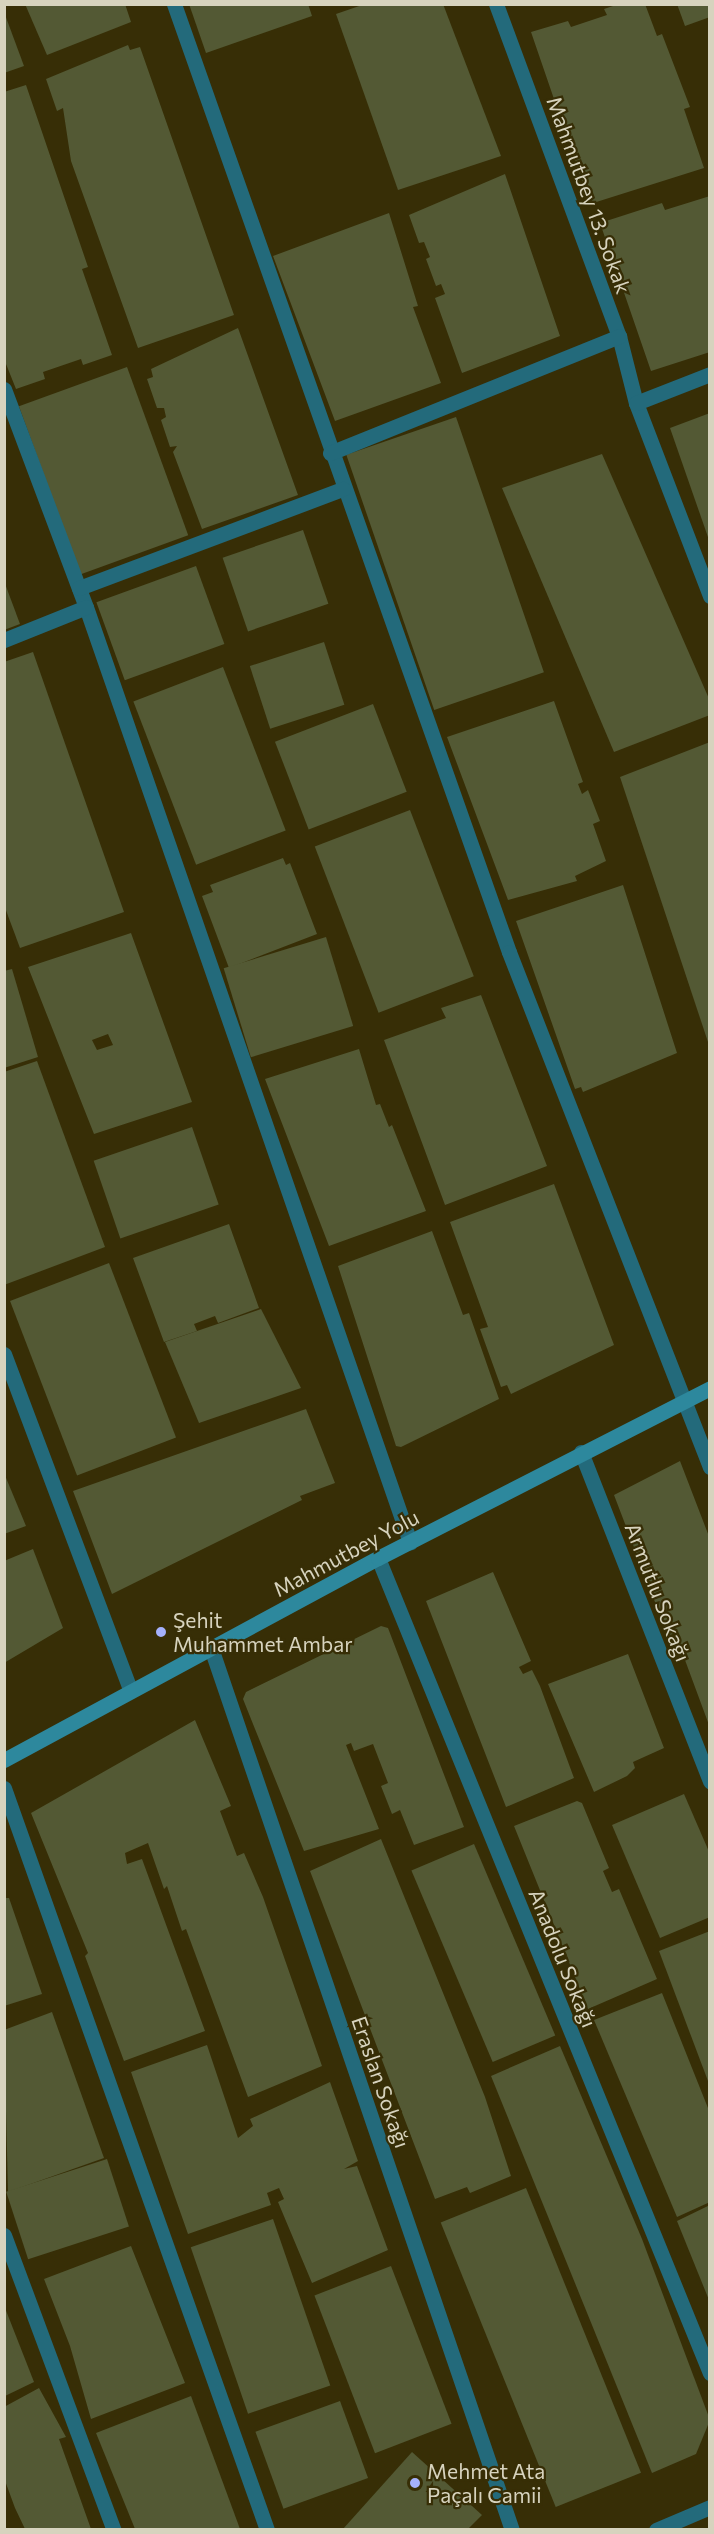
<!DOCTYPE html>
<html>
<head>
<meta charset="utf-8">
<style>
  body { margin:0 }
  #map { position:relative; width:714px; height:2534px; overflow:hidden; background:#372e06; font-family:Commissioner,sans-serif }
  div>[style] { position:absolute }
  .building>* { inset:0; background:#535934; transform-origin:0 0 }
  .street>* { height:15px; margin:-7.5px; padding:0 7.5px; transform-origin:7.5px; border-radius:7.5px; background:#236a7b }
  .secondary>* { height:15px; margin:-7.5px; padding:0 7.5px; transform-origin:7.5px; border-radius:7.5px; background:#2d889d }
  .dots>* { width:16px; height:16px; translate:-50% -50%; box-sizing:border-box; border:3px solid #372e06; border-radius:50% }
  span { translate:-50% -50%; white-space:nowrap; text-align:center; line-height:1.15; -webkit-text-stroke:4.5px #372e06; paint-order:stroke }
  .street-label { font-size:21px; color:#d7d3be }
  .poi-label { font-size:21px; color:#d7d3be }
  .left { translate:0 -50%; text-align:left }
  .frame { position:absolute; inset:0; border:6px solid #d7d3be; pointer-events:none }
</style>
</head>
<body>
<div id="map">
  <div class="building">
    <div style="clip-path:polygon(25px 4px,125px 4px,131px 22px,47px 55px)"></div>
    <div style="clip-path:polygon(189px 4px,308px 4px,312px 16px,206px 53px)"></div>
    <div style="clip-path:polygon(365px 4px,443px 4px,501px 156px,398px 190px,336px 14px)"></div>
    <div style="clip-path:polygon(619px 4px,645px 4px,657px 36px,662px 34px,690px 107px,684px 109px,704px 168px,590px 204px,531px 32px,568px 21px,571px 27px,607px 15px,604px 9px)"></div>
    <div style="clip-path:polygon(677px 4px,710px 4px,710px 17px,685px 26px)"></div>
    <div style="clip-path:polygon(4px 12px,24px 66px,4px 73px)"></div>
    <div style="clip-path:polygon(128px 45px,130px 50px,140px 47px,234px 315px,138px 348px,71px 161px,63px 108px,57px 111px,46px 79px)"></div>
    <div style="clip-path:polygon(26px 85px,88px 267px,82px 269px,112px 355px,83px 365px,81px 359px,43px 372px,45px 379px,16px 389px,4px 359px,4px 92px)"></div>
    <div style="clip-path:polygon(505px 174px,560px 336px,462px 373px,435px 298px,445px 294px,441px 284px,436px 286px,426px 259px,430px 257px,424px 242px,419px 243px,409px 215px)"></div>
    <div style="clip-path:polygon(710px 196px,710px 352px,651px 371px,600px 223px,662px 203px,665px 210px)"></div>
    <div style="clip-path:polygon(389px 213px,418px 306px,413px 307px,441px 383px,335px 421px,273px 256px)"></div>
    <div style="clip-path:polygon(238px 328px,298px 495px,202px 529px,173px 452px,177px 446px,170px 447px,161px 420px,166px 417px,164px 408px,157px 408px,147px 379px,153px 377px,151px 369px)"></div>
    <div style="left:127px;top:367px;width:179px;height:115px;rotate:70deg"></div>
    <div style="clip-path:polygon(710px 413px,710px 540px,709px 540px,670px 428px)"></div>
    <div style="left:456px;top:417px;width:270px;height:116px;rotate:71deg"></div>
    <div style="clip-path:polygon(602px 454px,710px 701px,710px 715px,614px 752px,502px 488px)"></div>
    <div style="left:303px;top:530px;width:78px;height:85px;rotate:71deg"></div>
    <div style="left:196px;top:566px;width:83px;height:106px;rotate:70deg"></div>
    <div style="clip-path:polygon(4px 581px,20px 624px,4px 630px)"></div>
    <div style="left:324px;top:642px;width:66px;height:78px;rotate:72deg"></div>
    <div style="clip-path:polygon(33px 652px,124px 912px,20px 948px,4px 905px,4px 662px)"></div>
    <div style="left:223px;top:667px;width:175px;height:96px;rotate:69deg"></div>
    <div style="clip-path:polygon(554px 701px,583px 782px,578px 784px,582px 794px,588px 790px,600px 821px,593px 824px,606px 861px,575px 876px,577px 881px,508px 900px,447px 737px)"></div>
    <div style="left:373px;top:704px;width:94px;height:105px;rotate:69deg"></div>
    <div style="clip-path:polygon(710px 742px,710px 1042px,708px 1042px,620px 777px)"></div>
    <div style="left:410px;top:810px;width:178px;height:102px;rotate:69deg"></div>
    <div style="clip-path:polygon(283px 858px,286px 865px,290px 863px,317px 934px,229px 968px,202px 896px,213px 892px,210px 885px)"></div>
    <div style="clip-path:polygon(623px 885px,677px 1053px,583px 1092px,581px 1087px,575px 1089px,516px 921px)"></div>
    <div style="clip-path:polygon(evenodd,131px 933px,192px 1102px,94px 1134px,28px 967px,131px 933px,108px 1034px,113px 1045px,97px 1050px,92px 1040px,108px 1034px)"></div>
    <div style="left:326px;top:937px;width:93px;height:107px;rotate:73deg"></div>
    <div style="clip-path:polygon(12px 969px,38px 1057px,4px 1068px,4px 971px)"></div>
    <div style="clip-path:polygon(481px 995px,547px 1166px,445px 1205px,384px 1040px,446px 1018px,441px 1008px)"></div>
    <div style="clip-path:polygon(359px 1049px,376px 1105px,380px 1104px,389px 1127px,392px 1125px,426px 1211px,329px 1246px,265px 1079px)"></div>
    <div style="clip-path:polygon(37px 1061px,105px 1247px,4px 1285px,4px 1072px)"></div>
    <div style="left:192px;top:1127px;width:82px;height:104px;rotate:71deg"></div>
    <div style="clip-path:polygon(554px 1184px,614px 1345px,511px 1394px,507px 1385px,501px 1387px,480px 1329px,488px 1327px,450px 1222px)"></div>
    <div style="clip-path:polygon(229px 1224px,259px 1308px,218px 1323px,215px 1316px,194px 1324px,197px 1331px,164px 1342px,133px 1258px)"></div>
    <div style="clip-path:polygon(432px 1231px,463px 1315px,469px 1313px,499px 1399px,401px 1447px,396px 1446px,338px 1266px)"></div>
    <div style="left:109px;top:1263px;width:187px;height:106px;rotate:69deg"></div>
    <div style="clip-path:polygon(261px 1309px,301px 1388px,199px 1423px,165px 1342px)"></div>
    <div style="clip-path:polygon(306px 1409px,335px 1483px,300px 1496px,302px 1500px,112px 1594px,73px 1491px)"></div>
    <div style="clip-path:polygon(680px 1461px,710px 1539px,709px 1725px,675px 1633px,668px 1636px,614px 1495px)"></div>
    <div style="clip-path:polygon(4px 1473px,26px 1526px,4px 1534px)"></div>
    <div style="clip-path:polygon(33px 1549px,63px 1628px,4px 1663px,4px 1561px)"></div>
    <div style="clip-path:polygon(493px 1572px,531px 1661px,519px 1667px,523px 1674px,532px 1670px,540px 1686px,574px 1778px,506px 1807px,426px 1601px)"></div>
    <div style="clip-path:polygon(381px 1626px,388px 1628px,464px 1827px,414px 1845px,400px 1810px,392px 1814px,381px 1786px,388px 1783px,373px 1744px,354px 1751px,351px 1743px,346px 1745px,379px 1829px,304px 1851px,243px 1699px,246px 1692px)"></div>
    <div style="clip-path:polygon(628px 1654px,664px 1748px,633px 1762px,635px 1768px,627px 1776px,594px 1792px,548px 1684px)"></div>
    <div style="clip-path:polygon(195px 1720px,231px 1806px,220px 1811px,237px 1856px,244px 1853px,263px 1897px,322px 2066px,248px 2097px,186px 1929px,182px 1931px,167px 1886px,164px 1889px,148px 1843px,125px 1853px,127px 1864px,142px 1859px,205px 2031px,124px 2061px,85px 1956px,88px 1953px,31px 1813px)"></div>
    <div style="clip-path:polygon(684px 1794px,710px 1854px,710px 1917px,660px 1938px,612px 1825px)"></div>
    <div style="clip-path:polygon(577px 1801px,582px 1803px,609px 1868px,603px 1871px,612px 1892px,619px 1889px,657px 1979px,588px 2009px,514px 1826px)"></div>
    <div style="clip-path:polygon(381px 1839px,485px 2097px,511px 2176px,470px 2193px,467px 2187px,435px 2199px,310px 1871px)"></div>
    <div style="left:474px;top:1844px;width:208px;height:68px;rotate:67deg"></div>
    <div style="clip-path:polygon(4px 1898px,9px 1898px,42px 1994px,4px 2006px)"></div>
    <div style="clip-path:polygon(710px 1931px,710px 2080px,708px 2081px,659px 1951px)"></div>
    <div style="clip-path:polygon(662px 1993px,710px 2113px,710px 2202px,677px 2217px,594px 2020px)"></div>
    <div style="clip-path:polygon(52px 2012px,104px 2158px,8px 2192px,4px 2030px)"></div>
    <div style="clip-path:polygon(207px 2045px,238px 2138px,253px 2126px,250px 2119px,330px 2082px,358px 2161px,344px 2169px,357px 2166px,388px 2250px,312px 2283px,278px 2202px,284px 2199px,279px 2188px,267px 2193px,271px 2205px,188px 2234px,131px 2072px)"></div>
    <div style="clip-path:polygon(560px 2046px,642px 2239px,710px 2420px,696px 2454px,652px 2473px,491px 2076px)"></div>
    <div style="left:107px;top:2159px;width:71px;height:106px;rotate:72deg"></div>
    <div style="left:526px;top:2188px;width:307px;height:92px;rotate:68deg"></div>
    <div style="clip-path:polygon(710px 2205px,710px 2300px,709px 2300px,677px 2221px)"></div>
    <div style="left:273px;top:2219px;width:176px;height:87px;rotate:71deg"></div>
    <div style="clip-path:polygon(131px 2246px,185px 2383px,91px 2419px,70px 2346px,44px 2279px)"></div>
    <div style="left:391px;top:2266px;width:169px;height:82px;rotate:69deg"></div>
    <div style="clip-path:polygon(5px 2308px,34px 2382px,5px 2396px)"></div>
    <div style="clip-path:polygon(39px 2388px,66px 2437px,59px 2439px,91px 2529px,25px 2529px,15px 2508px,4px 2478px,4px 2407px)"></div>
    <div style="clip-path:polygon(191px 2396px,240px 2529px,135px 2529px,96px 2433px)"></div>
    <div style="left:340px;top:2401px;width:82px;height:90px;rotate:70deg"></div>
    <div style="clip-path:polygon(412px 2452px,482px 2515px,468px 2529px,343px 2529px)"></div>
  </div>
  <div class="street">
    <div style="left:174px;top:4px;width:1005px;rotate:70.54deg"></div>
    <div style="left:509px;top:952px;width:553px;rotate:68.68deg"></div>
    <div style="left:496px;top:4px;width:354px;rotate:69.7deg"></div>
    <div style="left:619px;top:336px;width:69px;rotate:75.8deg"></div>
    <div style="left:636px;top:403px;width:207px;rotate:69deg"></div>
    <div style="left:4px;top:389px;width:233px;rotate:69.4deg"></div>
    <div style="left:86px;top:607px;width:990px;rotate:70.89deg"></div>
    <div style="left:636px;top:403px;width:79px;rotate:-21.4deg"></div>
    <div style="left:330px;top:453px;width:312px;rotate:-22deg"></div>
    <div style="left:79px;top:588px;width:282px;rotate:-20.6deg"></div>
    <div style="left:4px;top:640px;width:88px;rotate:-21.9deg"></div>
    <div style="left:4px;top:1354px;width:360px;rotate:69.4deg"></div>
    <div style="left:581px;top:1452px;width:354px;rotate:68.6deg"></div>
    <div style="left:378px;top:1558px;width:880px;rotate:67.84deg"></div>
    <div style="left:211px;top:1648px;width:932px;rotate:71.16deg"></div>
    <div style="left:4px;top:1788px;width:787px;rotate:70.48deg"></div>
    <div style="left:4px;top:2235px;width:315px;rotate:69.6deg"></div>
    <div style="left:656px;top:2530px;width:59px;rotate:-23.1deg"></div>
  </div>
  <div class="secondary">
    <div style="left:4px;top:1760px;width:425px;rotate:-28.4deg"></div>
    <div style="left:378px;top:1558px;width:373px;rotate:-27.1deg"></div>
  </div>
  <div class="dots">
    <div style="left:161px;top:1632px;background:#a5b1fc"></div>
    <div style="left:415px;top:2483px;background:#a5b1fc"></div>
  </div>
  <div class="street-label">
    <span style="left:589px;top:195px;rotate:70deg">Mahmutbey 13. Sokak</span>
    <span style="left:346px;top:1553px;rotate:-28deg">Mahmutbey Yolu</span>
    <span style="left:658px;top:1592px;rotate:69deg">Armutlu Sokağı</span>
    <span style="left:563px;top:1958px;rotate:68deg">Anadolu Sokağı</span>
    <span style="left:381px;top:2082px;rotate:71deg">Eraslan Sokağı</span>
  </div>
  <div class="poi-label">
    <span class="left" style="left:173px;top:1632px">Şehit<br>Muhammet Ambar</span>
    <span class="left" style="left:427px;top:2483px">Mehmet Ata<br>Paçalı Camii</span>
  </div>
  <div class="frame"></div>
</div>
</body>
</html>
